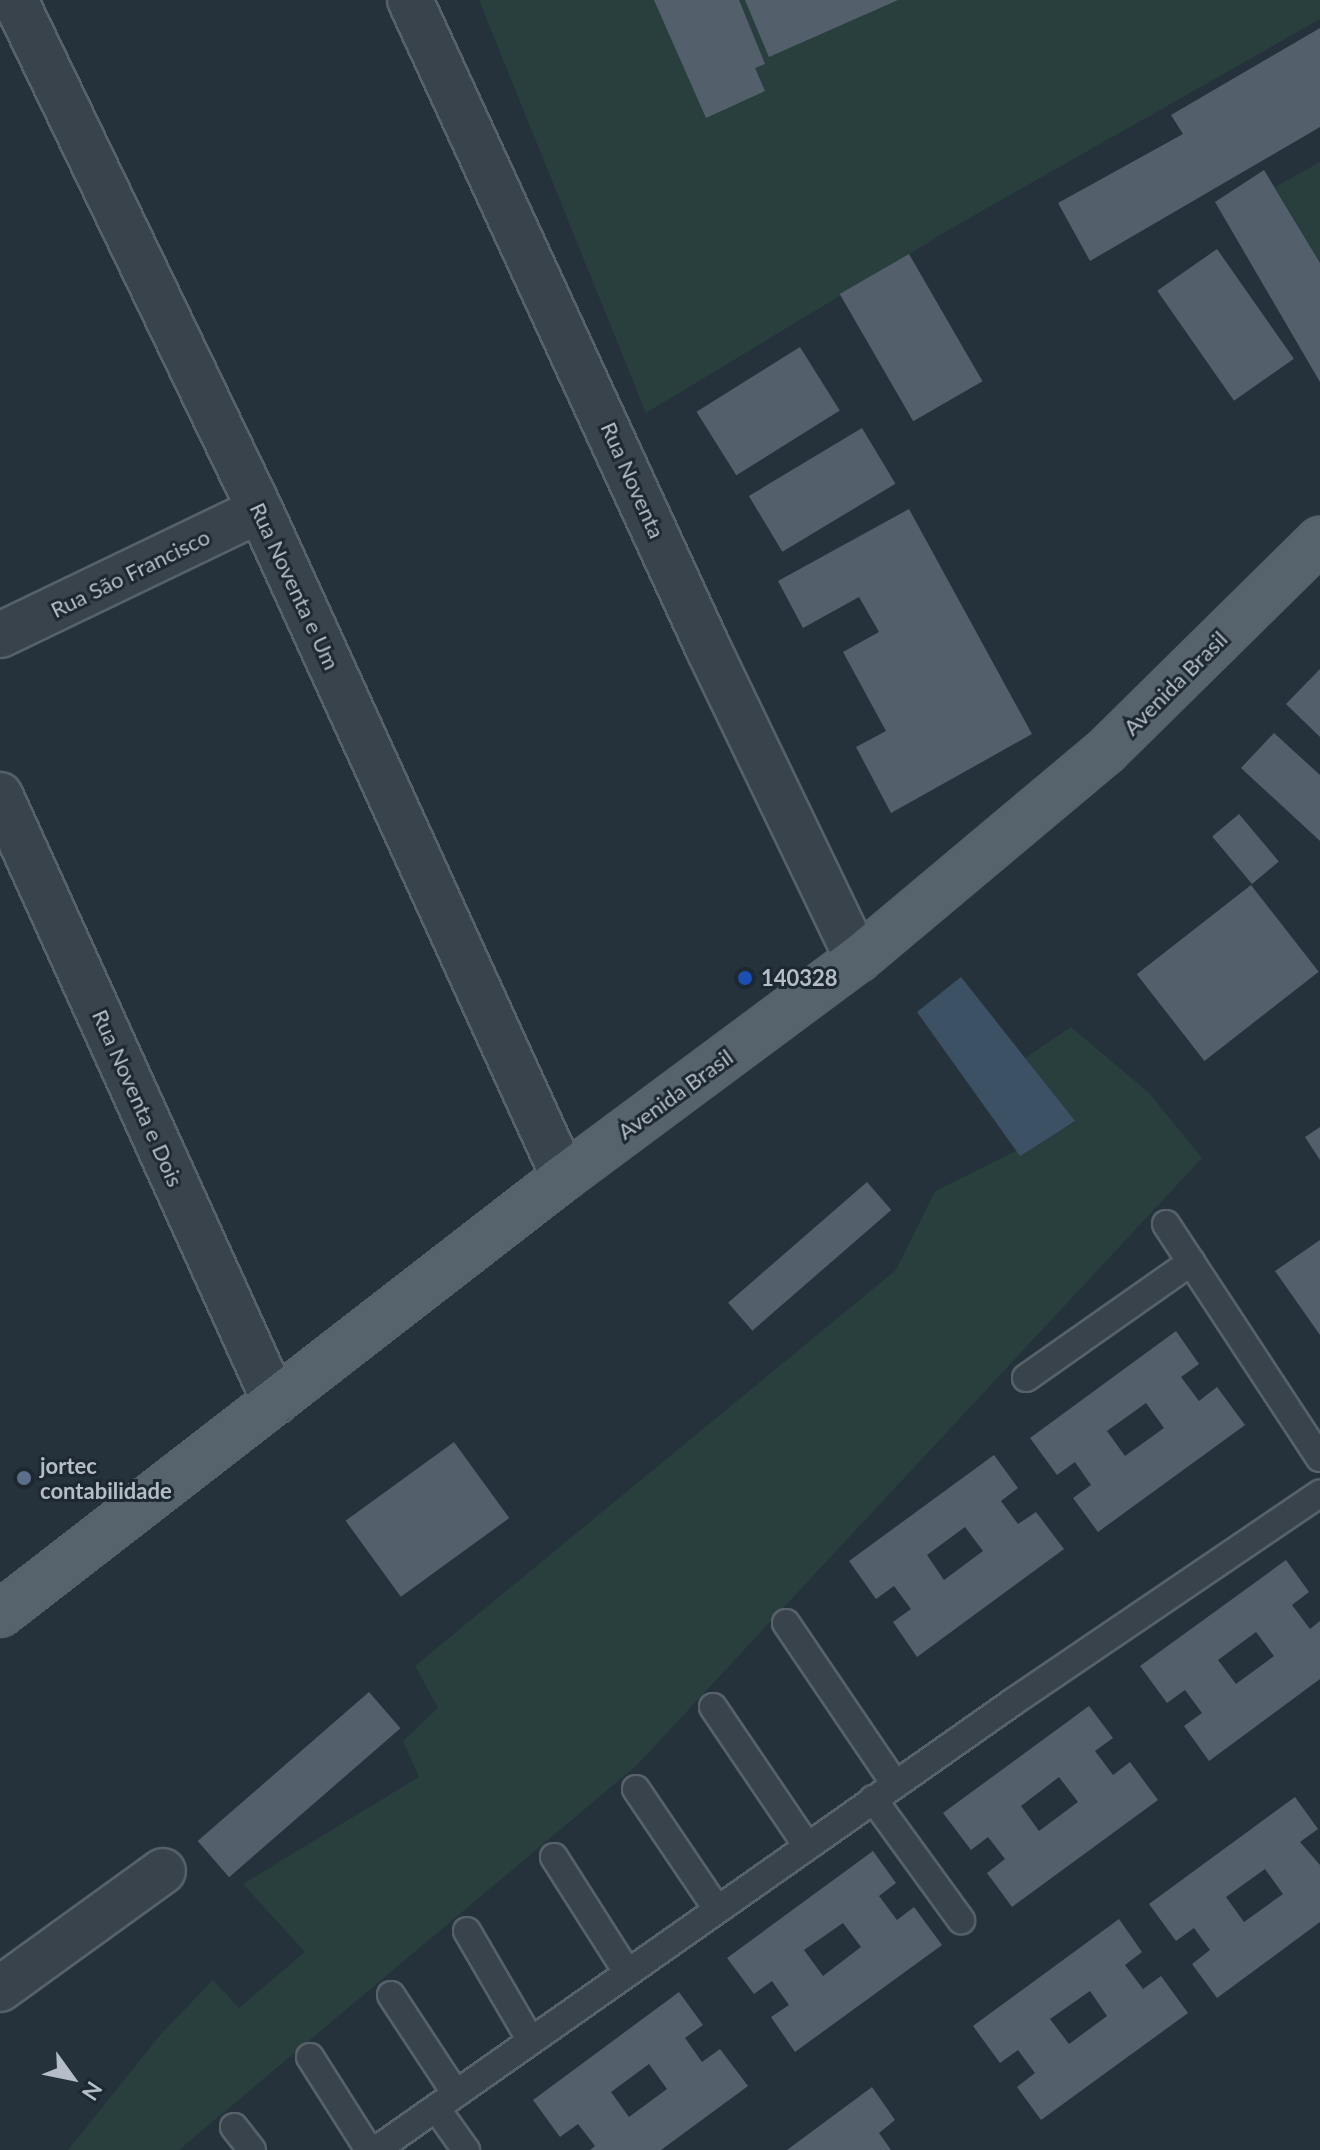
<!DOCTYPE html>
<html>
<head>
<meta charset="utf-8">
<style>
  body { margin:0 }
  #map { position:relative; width:1320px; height:2150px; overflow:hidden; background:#25323c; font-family:Lato,sans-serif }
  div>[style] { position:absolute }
  .green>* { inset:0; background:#283f3e }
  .water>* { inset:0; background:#3c5264 }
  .building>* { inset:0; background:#53606c; transform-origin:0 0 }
  .roads { filter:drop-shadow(2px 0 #57616a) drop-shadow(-2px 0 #57616a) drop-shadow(0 2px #57616a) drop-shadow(0 -2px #57616a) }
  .lane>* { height:26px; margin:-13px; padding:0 13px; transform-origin:13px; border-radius:13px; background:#39434c }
  .street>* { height:44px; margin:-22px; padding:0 22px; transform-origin:22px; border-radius:22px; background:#39434c }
  .primary>* { height:44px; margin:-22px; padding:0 22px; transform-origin:22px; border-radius:22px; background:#57636c }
  .dots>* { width:22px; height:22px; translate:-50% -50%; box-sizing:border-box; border:4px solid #1e2831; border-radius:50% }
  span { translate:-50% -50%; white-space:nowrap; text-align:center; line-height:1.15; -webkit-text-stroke:6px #1e2831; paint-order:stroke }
  .street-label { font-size:22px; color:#b5bec7 }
  .poi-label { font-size:22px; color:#b5bec7; font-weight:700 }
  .left { translate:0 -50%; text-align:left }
  .north { position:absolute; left:32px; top:2038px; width:80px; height:80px; -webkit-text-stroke:6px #1e2831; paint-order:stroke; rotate:123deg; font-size:22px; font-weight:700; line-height:32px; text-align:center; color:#b5bec7 }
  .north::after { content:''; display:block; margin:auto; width:28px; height:36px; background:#b5bec7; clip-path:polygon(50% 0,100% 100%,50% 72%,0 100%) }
</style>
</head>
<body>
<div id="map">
  <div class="green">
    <div style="clip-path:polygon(479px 0,1320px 0,1320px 19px,952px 228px,646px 413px)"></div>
    <div style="clip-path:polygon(1320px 162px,1320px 263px,1275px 187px)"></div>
    <div style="clip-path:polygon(1071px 1027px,1149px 1093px,1202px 1158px,636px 1766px,179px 2150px,68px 2150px,161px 2034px,213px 1980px,239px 2008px,305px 1952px,243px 1884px,419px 1777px,403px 1741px,438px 1708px,415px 1666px,896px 1270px,935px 1191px,1075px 1122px,1025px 1058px)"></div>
  </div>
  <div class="water">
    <div style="clip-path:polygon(961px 977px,1075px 1121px,1020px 1156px,917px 1012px)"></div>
  </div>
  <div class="building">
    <div style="clip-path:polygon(654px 0,739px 0,765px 64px,755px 68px,765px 91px,706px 118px)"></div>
    <div style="clip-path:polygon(745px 0,898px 0,769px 57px)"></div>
    <div style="clip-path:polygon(1320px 28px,1320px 127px,1090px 261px,1058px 203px,1183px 134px,1171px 115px)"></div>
    <div style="clip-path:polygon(1264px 170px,1320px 263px,1320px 382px,1215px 202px)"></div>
    <div style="left:1217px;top:249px;width:134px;height:73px;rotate:55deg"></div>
    <div style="left:909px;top:254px;width:147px;height:80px;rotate:60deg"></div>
    <div style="left:800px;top:347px;width:75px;height:122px;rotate:58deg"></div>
    <div style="left:862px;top:428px;width:65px;height:132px;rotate:59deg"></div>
    <div style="clip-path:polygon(909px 509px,1032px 734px,891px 813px,856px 747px,886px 731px,843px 652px,879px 632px,859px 597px,803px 628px,778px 581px)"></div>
    <div style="clip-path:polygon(1320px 669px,1320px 737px,1286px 704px)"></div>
    <div style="clip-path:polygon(1274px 733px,1320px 775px,1320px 841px,1241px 768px)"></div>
    <div style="left:1239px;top:814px;width:62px;height:35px;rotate:50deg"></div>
    <div style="left:1251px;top:885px;width:110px;height:145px;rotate:52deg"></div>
    <div style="clip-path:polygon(1320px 1127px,1320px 1160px,1305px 1137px)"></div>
    <div style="left:867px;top:1182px;width:37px;height:184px;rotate:49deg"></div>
    <div style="clip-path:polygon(1320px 1240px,1320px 1335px,1275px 1271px)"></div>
    <div style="clip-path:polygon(evenodd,1176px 1331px,1199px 1364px,1181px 1377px,1199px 1401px,1217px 1387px,1245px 1425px,1098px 1532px,1073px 1498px,1091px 1485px,1075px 1462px,1057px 1475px,1030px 1438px,1176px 1331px,1146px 1403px,1164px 1428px,1125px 1456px,1107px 1431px,1146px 1403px)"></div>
    <div style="left:454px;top:1442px;width:94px;height:134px;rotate:54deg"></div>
    <div style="clip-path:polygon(evenodd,994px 1455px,1018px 1488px,1001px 1501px,1018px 1524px,1036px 1512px,1064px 1549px,917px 1657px,893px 1622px,911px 1609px,894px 1586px,876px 1599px,849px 1561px,994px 1455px,965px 1527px,983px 1551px,944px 1580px,927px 1555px,965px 1527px)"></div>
    <div style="clip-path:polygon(evenodd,1286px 1560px,1309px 1592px,1292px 1605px,1310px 1629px,1320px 1621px,1320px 1679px,1209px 1761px,1184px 1726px,1202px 1713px,1185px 1690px,1167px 1703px,1140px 1666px,1286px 1560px,1256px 1632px,1274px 1656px,1236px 1684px,1218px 1660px,1256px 1632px)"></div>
    <div style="left:369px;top:1692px;width:48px;height:227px;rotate:49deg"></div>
    <div style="clip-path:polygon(evenodd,1089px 1706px,1113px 1738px,1095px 1751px,1113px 1775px,1130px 1762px,1158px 1800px,1012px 1907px,987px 1873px,1005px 1859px,988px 1837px,971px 1850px,943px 1813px,1089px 1706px,1059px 1777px,1078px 1802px,1039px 1831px,1021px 1806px,1059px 1777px)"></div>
    <div style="clip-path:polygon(evenodd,1295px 1797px,1318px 1829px,1300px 1842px,1320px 1865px,1320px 1922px,1217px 1998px,1192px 1964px,1210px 1950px,1194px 1928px,1176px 1941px,1149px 1904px,1295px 1797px,1265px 1869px,1283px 1894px,1244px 1922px,1226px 1897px,1265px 1869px)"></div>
    <div style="clip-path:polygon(evenodd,873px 1851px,896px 1883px,879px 1896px,897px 1920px,914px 1907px,942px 1945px,795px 2052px,771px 2017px,789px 2005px,772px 1981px,754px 1994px,727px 1958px,873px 1851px,843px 1923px,861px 1947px,823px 1976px,804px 1950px,843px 1923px)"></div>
    <div style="clip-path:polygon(evenodd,1119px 1919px,1142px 1952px,1125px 1965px,1143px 1989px,1161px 1976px,1188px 2013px,1041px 2120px,1017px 2087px,1035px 2073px,1018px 2050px,1000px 2063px,973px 2026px,1119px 1919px,1090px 1991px,1107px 2016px,1069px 2044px,1050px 2019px,1090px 1991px)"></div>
    <div style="clip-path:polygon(evenodd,679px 1992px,703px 2025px,685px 2038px,702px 2062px,720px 2049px,748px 2086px,661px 2150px,590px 2150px,595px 2146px,578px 2124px,560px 2137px,533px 2100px,679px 1992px,649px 2064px,667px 2089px,629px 2117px,611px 2092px,649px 2064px)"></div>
    <div style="clip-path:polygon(872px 2087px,895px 2120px,879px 2133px,891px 2150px,787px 2150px)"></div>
  </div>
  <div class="roads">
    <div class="lane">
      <div style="left:1166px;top:1224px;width:280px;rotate:56.7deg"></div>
      <div style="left:1026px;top:1378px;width:202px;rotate:-35.1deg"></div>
      <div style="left:786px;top:1623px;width:194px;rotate:55.9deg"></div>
      <div style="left:713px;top:1707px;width:168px;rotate:55.9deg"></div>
      <div style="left:636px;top:1789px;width:145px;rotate:56deg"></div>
      <div style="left:873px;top:1799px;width:150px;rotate:54deg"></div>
      <div style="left:554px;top:1857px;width:136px;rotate:57.6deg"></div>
      <div style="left:467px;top:1931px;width:127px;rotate:59.8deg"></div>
      <div style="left:391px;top:1995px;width:118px;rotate:56.7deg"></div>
      <div style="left:310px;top:2057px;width:110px;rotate:57.6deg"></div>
      <div style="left:436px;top:2108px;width:52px;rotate:54.5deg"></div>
      <div style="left:234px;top:2127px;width:29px;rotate:52deg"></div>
      <div style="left:376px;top:2150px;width:779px;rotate:-35.12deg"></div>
      <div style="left:1013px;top:1702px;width:371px;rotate:-34.2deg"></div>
    </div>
    <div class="street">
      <div style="left:15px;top:0;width:566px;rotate:64.34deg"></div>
      <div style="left:260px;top:510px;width:733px;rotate:65.5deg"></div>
      <div style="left:410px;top:0;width:715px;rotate:65.3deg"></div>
      <div style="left:709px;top:650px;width:343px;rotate:64.3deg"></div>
      <div style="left:0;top:635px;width:288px;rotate:-25.7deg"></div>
      <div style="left:0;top:795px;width:666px;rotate:65.63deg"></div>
      <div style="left:0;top:1989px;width:201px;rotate:-35.9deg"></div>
    </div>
    <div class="primary">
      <div style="left:0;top:1614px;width:713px;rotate:-37.77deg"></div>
      <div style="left:564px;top:1177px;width:366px;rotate:-36.6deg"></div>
      <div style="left:858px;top:959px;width:324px;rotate:-40deg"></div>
      <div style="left:1106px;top:751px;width:301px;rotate:-44.6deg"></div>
    </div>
  </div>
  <div class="dots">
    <div style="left:745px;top:978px;background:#1a4fb4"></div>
    <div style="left:24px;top:1478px;background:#5c6f8a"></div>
  </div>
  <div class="street-label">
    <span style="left:633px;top:480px;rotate:66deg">Rua Noventa</span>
    <span style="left:130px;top:573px;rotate:-26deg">Rua São Francisco</span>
    <span style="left:295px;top:586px;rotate:65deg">Rua Noventa e Um</span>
    <span style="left:1175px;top:683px;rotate:-45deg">Avenida Brasil</span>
    <span style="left:675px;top:1094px;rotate:-36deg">Avenida Brasil</span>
    <span style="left:138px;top:1098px;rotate:66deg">Rua Noventa e Dois</span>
  </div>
  <div class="poi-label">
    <span class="left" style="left:761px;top:978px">140328</span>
    <span class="left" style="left:40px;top:1478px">jortec<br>contabilidade</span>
  </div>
  <div class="north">N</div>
</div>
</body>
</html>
